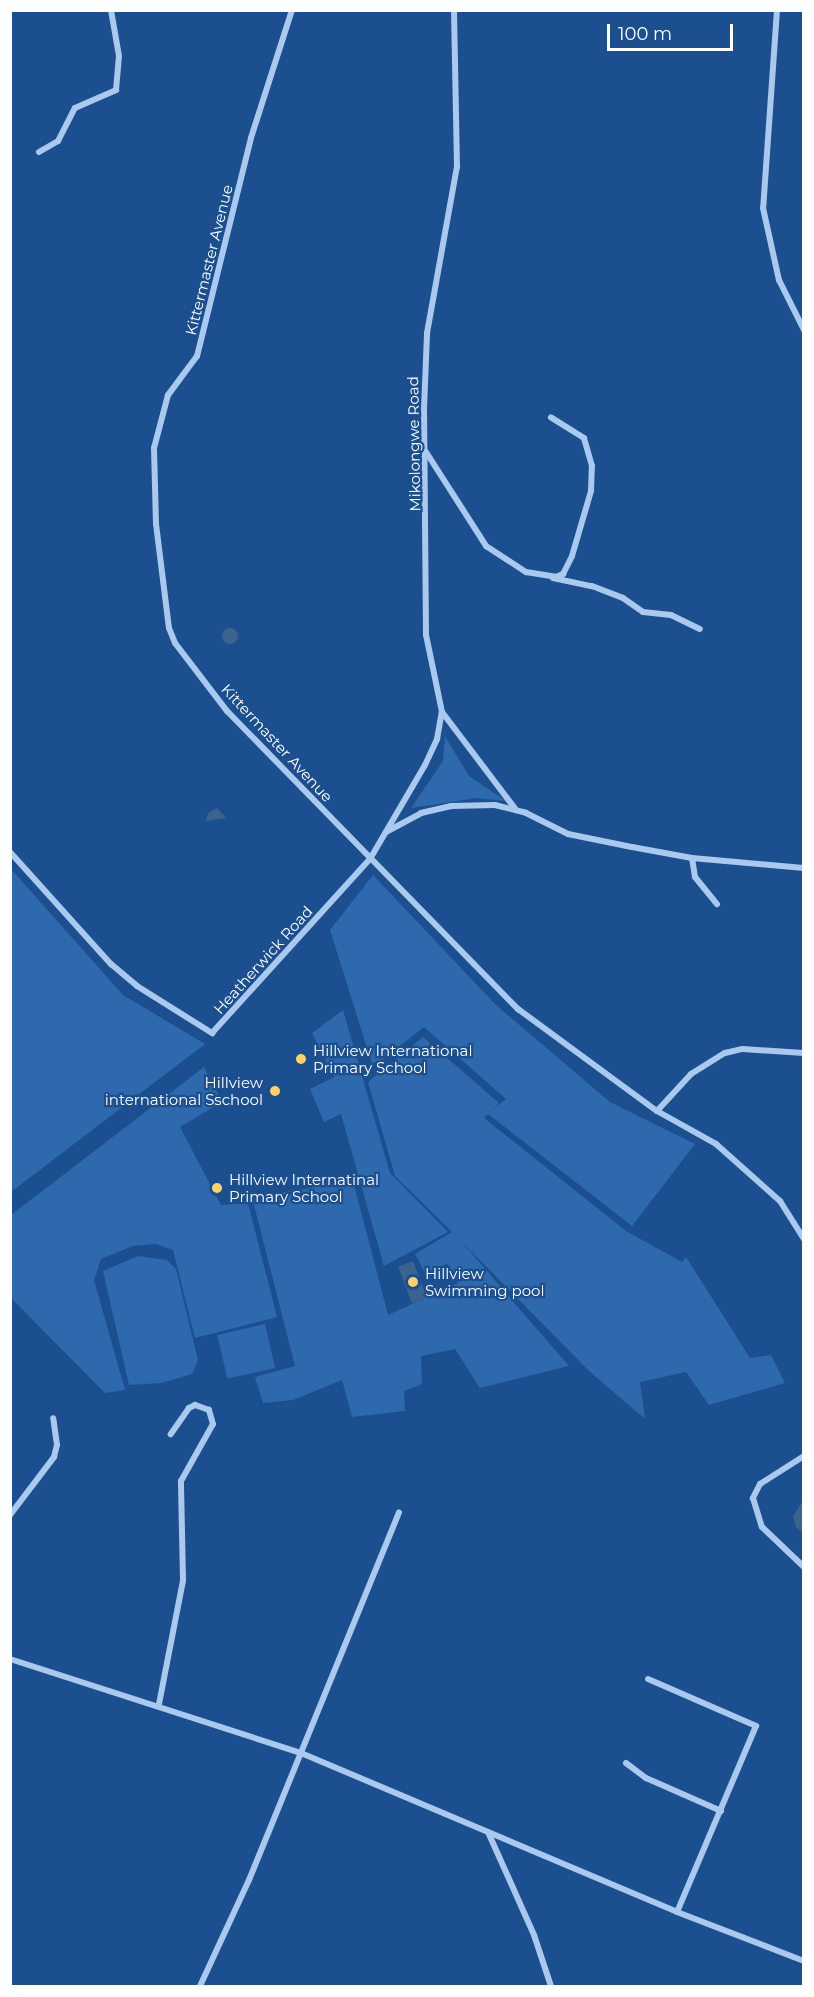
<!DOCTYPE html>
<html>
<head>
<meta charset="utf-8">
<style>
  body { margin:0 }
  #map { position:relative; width:814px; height:1997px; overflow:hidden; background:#1b4f8f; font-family:Montserrat,sans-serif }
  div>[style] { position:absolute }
  .green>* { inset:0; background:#2e69ad; transform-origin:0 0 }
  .water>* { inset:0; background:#3c6290; transform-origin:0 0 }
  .round { border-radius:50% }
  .street>* { height:6px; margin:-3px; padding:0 3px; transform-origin:3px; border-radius:3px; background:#a9c9ee }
  .dots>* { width:16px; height:16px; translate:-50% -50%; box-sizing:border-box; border:3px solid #1b4f8f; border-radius:50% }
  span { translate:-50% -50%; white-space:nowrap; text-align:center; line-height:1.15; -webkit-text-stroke:4.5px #1b4f8f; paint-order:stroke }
  .street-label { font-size:15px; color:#fff }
  .poi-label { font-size:15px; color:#fff }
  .left { translate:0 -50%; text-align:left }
  .right { translate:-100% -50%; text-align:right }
  .frame { position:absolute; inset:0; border:12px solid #fff; pointer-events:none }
  .scale { position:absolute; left:607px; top:24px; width:126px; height:27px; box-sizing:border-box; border:3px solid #fff; border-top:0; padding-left:8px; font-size:18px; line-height:21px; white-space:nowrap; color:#fff; -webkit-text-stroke:4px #1b4f8f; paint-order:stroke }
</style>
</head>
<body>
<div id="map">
  <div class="green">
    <div style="clip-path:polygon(445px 736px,469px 776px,506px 801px,477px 798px,411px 808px,443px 761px)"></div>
    <div style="clip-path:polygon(11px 869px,123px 995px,205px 1044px,11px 1192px)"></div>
    <div style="clip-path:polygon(373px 875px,496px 1005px,610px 1102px,695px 1144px,632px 1226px,488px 1114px,484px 1118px,626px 1231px,682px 1262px,686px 1257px,750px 1358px,771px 1355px,785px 1383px,709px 1405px,686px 1372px,640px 1382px,645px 1419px,588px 1370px,461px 1241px,569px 1366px,480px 1388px,455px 1349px,421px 1356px,422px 1384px,404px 1391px,405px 1411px,352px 1417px,342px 1380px,293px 1400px,263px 1403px,255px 1377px,295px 1366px,252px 1197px,353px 1181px,388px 1315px,458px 1283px,447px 1264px,425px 1273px,415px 1254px,452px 1232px,395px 1176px,368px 1082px,423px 1037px,499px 1103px,492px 1110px,506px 1099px,424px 1027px,373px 1067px,330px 930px)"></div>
    <div style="clip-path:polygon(343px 1010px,390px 1173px,448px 1232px,384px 1266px,341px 1114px,324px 1122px,310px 1089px,334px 1077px,312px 1033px)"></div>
    <div style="clip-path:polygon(204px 1067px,222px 1102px,180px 1127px,221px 1205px,248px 1203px,277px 1317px,195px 1338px,173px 1250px,156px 1244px,133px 1246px,101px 1259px,94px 1280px,125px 1390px,105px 1393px,11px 1298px,11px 1215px)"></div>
    <div style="clip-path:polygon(138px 1256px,167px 1260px,176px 1269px,198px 1360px,192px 1374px,161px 1383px,129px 1385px,103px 1271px)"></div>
    <div style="left:265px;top:1324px;width:45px;height:49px;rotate:77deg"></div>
  </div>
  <div class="water">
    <div class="round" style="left:222px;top:628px;width:16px;height:16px"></div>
    <div style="clip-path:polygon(217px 808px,226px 818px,206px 821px,208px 813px)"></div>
    <div style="left:413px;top:1261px;width:39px;height:16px;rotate:69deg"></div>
    <div style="clip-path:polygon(803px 1501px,804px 1501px,803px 1533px,796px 1527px,793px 1516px)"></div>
  </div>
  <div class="street">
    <div style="left:292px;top:10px;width:134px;rotate:107.8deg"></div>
    <div style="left:251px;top:138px;width:225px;rotate:103.9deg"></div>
    <div style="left:197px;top:356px;width:49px;rotate:126.6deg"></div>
    <div style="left:168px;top:395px;width:55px;rotate:104.8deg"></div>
    <div style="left:154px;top:448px;width:76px;rotate:88.5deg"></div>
    <div style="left:156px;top:524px;width:105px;rotate:82.9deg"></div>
    <div style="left:169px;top:628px;width:16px;rotate:68deg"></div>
    <div style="left:175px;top:643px;width:86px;rotate:52.6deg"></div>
    <div style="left:227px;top:711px;width:417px;rotate:45.7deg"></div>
    <div style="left:518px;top:1009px;width:172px;rotate:36.3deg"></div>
    <div style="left:657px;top:1111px;width:68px;rotate:29.2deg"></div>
    <div style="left:716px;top:1144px;width:86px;rotate:41.7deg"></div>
    <div style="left:780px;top:1201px;width:45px;rotate:57.7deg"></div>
    <div style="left:777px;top:10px;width:198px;rotate:94deg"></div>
    <div style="left:763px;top:208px;width:74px;rotate:77.5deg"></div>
    <div style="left:779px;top:280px;width:56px;rotate:63.4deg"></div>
    <div style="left:39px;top:152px;width:22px;rotate:-30deg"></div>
    <div style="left:58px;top:141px;width:37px;rotate:-63deg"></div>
    <div style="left:75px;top:108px;width:45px;rotate:-23.7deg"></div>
    <div style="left:116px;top:90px;width:34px;rotate:-85deg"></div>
    <div style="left:119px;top:56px;width:47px;rotate:-99.9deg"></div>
    <div style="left:426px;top:452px;width:112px;rotate:57.4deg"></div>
    <div style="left:486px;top:546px;width:48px;rotate:33deg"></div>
    <div style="left:526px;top:572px;width:30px;rotate:9deg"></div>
    <div style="left:556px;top:577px;width:8px;rotate:-23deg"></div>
    <div style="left:563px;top:574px;width:20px;rotate:-63deg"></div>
    <div style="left:572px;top:556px;width:68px;rotate:-73.7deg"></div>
    <div style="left:591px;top:491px;width:25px;rotate:-88deg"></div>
    <div style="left:592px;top:466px;width:29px;rotate:-106deg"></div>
    <div style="left:584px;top:438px;width:39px;rotate:-148deg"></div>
    <div style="left:553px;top:578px;width:40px;rotate:12deg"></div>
    <div style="left:592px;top:586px;width:33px;rotate:21deg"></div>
    <div style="left:623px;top:598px;width:24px;rotate:35deg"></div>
    <div style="left:643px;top:612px;width:28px;rotate:6deg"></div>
    <div style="left:671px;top:615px;width:32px;rotate:26deg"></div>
    <div style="left:442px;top:712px;width:123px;rotate:52.9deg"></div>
    <div style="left:386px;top:832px;width:40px;rotate:-28deg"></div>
    <div style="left:421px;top:813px;width:31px;rotate:-13deg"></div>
    <div style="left:451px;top:806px;width:44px;rotate:-1.3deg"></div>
    <div style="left:495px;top:805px;width:32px;rotate:14deg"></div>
    <div style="left:526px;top:813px;width:47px;rotate:26.6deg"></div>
    <div style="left:568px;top:834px;width:65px;rotate:11.5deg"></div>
    <div style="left:632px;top:847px;width:61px;rotate:10.4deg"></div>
    <div style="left:692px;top:858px;width:112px;rotate:5.1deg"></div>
    <div style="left:10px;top:852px;width:151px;rotate:48deg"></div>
    <div style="left:111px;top:964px;width:34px;rotate:40deg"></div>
    <div style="left:137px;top:986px;width:89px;rotate:32.1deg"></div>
    <div style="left:212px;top:1033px;width:235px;rotate:-47.8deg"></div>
    <div style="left:370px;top:859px;width:109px;rotate:-59.7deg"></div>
    <div style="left:425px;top:765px;width:29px;rotate:-65deg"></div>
    <div style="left:437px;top:739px;width:27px;rotate:-80deg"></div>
    <div style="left:442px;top:712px;width:79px;rotate:-101.7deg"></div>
    <div style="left:426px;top:635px;width:226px;rotate:-90.5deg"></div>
    <div style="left:424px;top:409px;width:76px;rotate:-87.7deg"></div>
    <div style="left:427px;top:333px;width:169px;rotate:-79.8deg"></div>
    <div style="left:457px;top:167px;width:157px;rotate:-91.1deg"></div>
    <div style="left:692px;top:858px;width:19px;rotate:81deg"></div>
    <div style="left:695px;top:877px;width:35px;rotate:51deg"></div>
    <div style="left:657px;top:1111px;width:50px;rotate:-47.4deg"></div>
    <div style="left:691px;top:1074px;width:40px;rotate:-32deg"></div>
    <div style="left:725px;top:1053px;width:18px;rotate:-13deg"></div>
    <div style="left:743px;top:1049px;width:61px;rotate:3.8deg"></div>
    <div style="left:804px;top:1456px;width:52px;rotate:147.5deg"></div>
    <div style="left:760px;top:1484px;width:16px;rotate:117deg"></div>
    <div style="left:753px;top:1498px;width:30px;rotate:73deg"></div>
    <div style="left:762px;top:1527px;width:58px;rotate:43.6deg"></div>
    <div style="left:10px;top:1515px;width:73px;rotate:-52.8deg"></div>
    <div style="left:54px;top:1457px;width:12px;rotate:-76deg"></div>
    <div style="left:57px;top:1445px;width:27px;rotate:-98deg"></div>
    <div style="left:10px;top:1659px;width:306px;rotate:17.9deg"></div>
    <div style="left:301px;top:1753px;width:408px;rotate:22.9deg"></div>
    <div style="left:677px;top:1912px;width:136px;rotate:21.1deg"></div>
    <div style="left:648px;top:1679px;width:118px;rotate:23.5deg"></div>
    <div style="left:756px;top:1726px;width:202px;rotate:113deg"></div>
    <div style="left:159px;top:1704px;width:126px;rotate:-79deg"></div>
    <div style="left:183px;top:1580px;width:99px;rotate:-91.2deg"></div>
    <div style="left:181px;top:1481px;width:65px;rotate:-60.7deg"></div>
    <div style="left:213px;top:1424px;width:15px;rotate:-106deg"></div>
    <div style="left:209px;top:1410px;width:15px;rotate:-160deg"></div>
    <div style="left:195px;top:1405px;width:7px;rotate:153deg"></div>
    <div style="left:189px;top:1408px;width:32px;rotate:125deg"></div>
    <div style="left:626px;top:1763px;width:25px;rotate:37deg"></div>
    <div style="left:646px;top:1778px;width:82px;rotate:23.7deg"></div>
    <div style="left:488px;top:1832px;width:113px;rotate:65.9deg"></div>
    <div style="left:534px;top:1935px;width:54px;rotate:71.6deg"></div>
    <div style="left:200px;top:1986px;width:117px;rotate:-65.2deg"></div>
    <div style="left:249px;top:1880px;width:397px;rotate:-67.8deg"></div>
  </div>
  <div class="dots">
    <div style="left:301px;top:1059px;background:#ffd166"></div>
    <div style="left:275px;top:1091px;background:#ffd166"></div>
    <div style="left:217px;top:1188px;background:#ffd166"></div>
    <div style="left:413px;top:1282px;background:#ffd166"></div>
  </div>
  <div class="street-label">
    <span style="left:209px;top:260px;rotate:-76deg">Kittermaster Avenue</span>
    <span style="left:414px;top:444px;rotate:-91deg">Mikolongwe Road</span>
    <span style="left:277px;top:743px;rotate:47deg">Kittermaster Avenue</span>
    <span style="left:263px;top:960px;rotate:-48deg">Heatherwick Road</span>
  </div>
  <div class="poi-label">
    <span class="left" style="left:313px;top:1059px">Hillview International<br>Primary School</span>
    <span class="right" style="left:263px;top:1091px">Hillview<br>international Sschool</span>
    <span class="left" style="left:229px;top:1188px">Hillview Internatinal<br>Primary School</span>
    <span class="left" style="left:425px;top:1282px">Hillview<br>Swimming pool</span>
  </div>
  <div class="frame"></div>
  <div class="scale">100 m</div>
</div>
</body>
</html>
